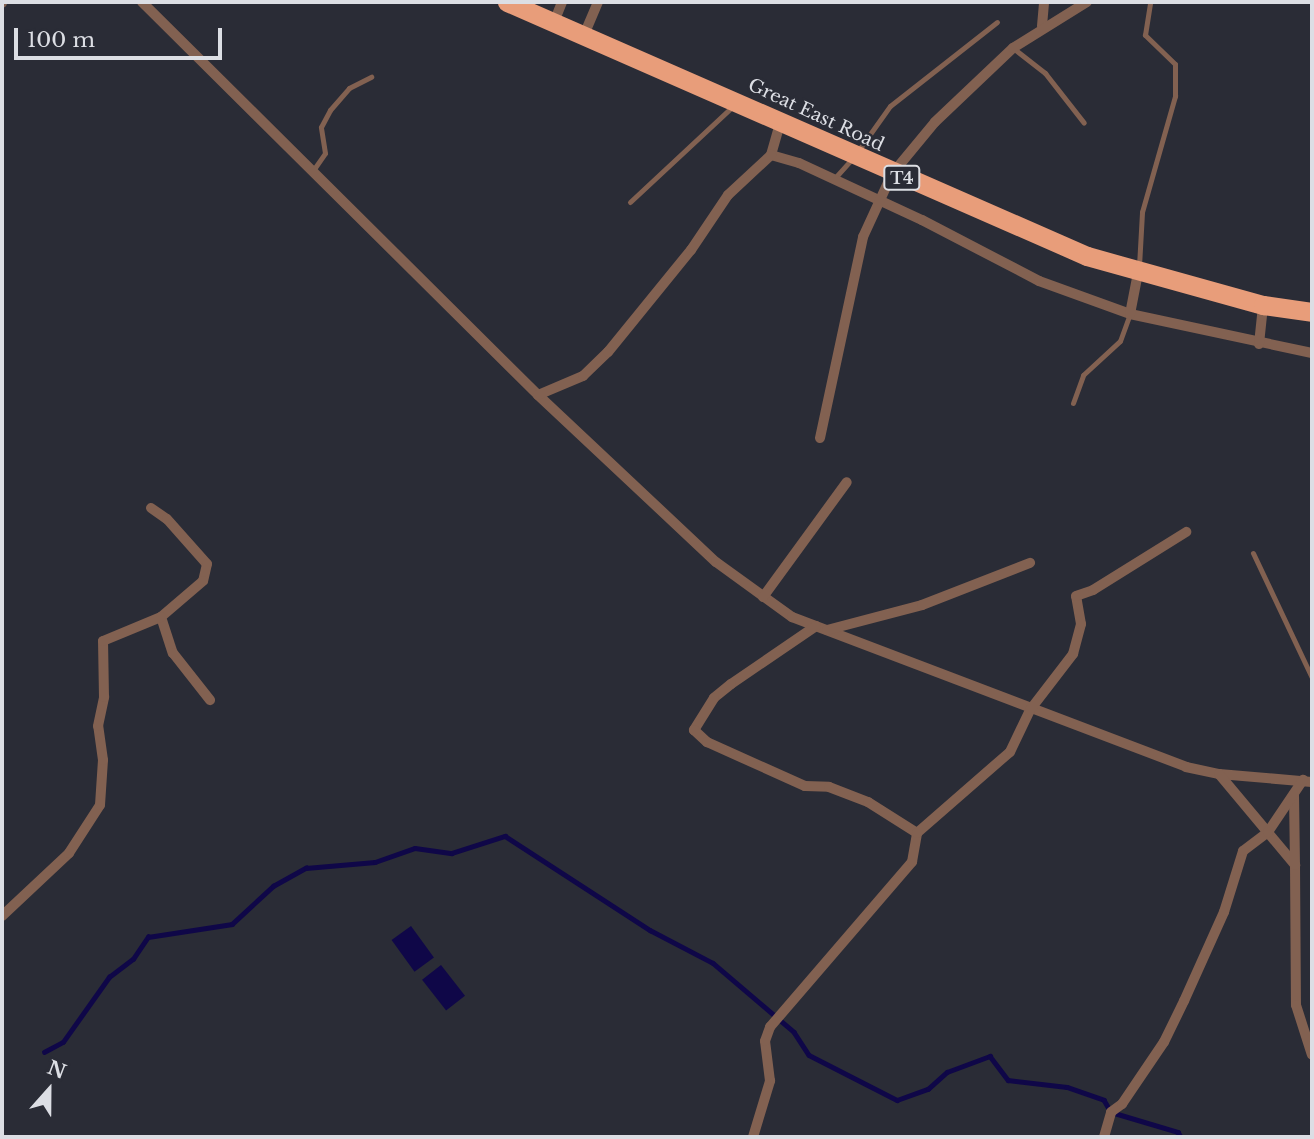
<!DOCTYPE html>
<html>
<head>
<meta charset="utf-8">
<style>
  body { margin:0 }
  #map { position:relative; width:1314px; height:1139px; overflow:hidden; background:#2a2c36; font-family:"Libre Baskerville",serif }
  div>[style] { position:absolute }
  .water>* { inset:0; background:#0f0748; transform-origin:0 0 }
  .stream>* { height:4.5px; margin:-2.25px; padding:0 2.25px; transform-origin:2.25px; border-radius:2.25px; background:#0f0748 }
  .service>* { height:5px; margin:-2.5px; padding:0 2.5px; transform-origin:2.5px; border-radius:2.5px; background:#826151 }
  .minor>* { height:10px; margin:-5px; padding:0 5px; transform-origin:5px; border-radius:5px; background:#826151 }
  .trunk>* { height:19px; margin:-9.5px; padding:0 9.5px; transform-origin:9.5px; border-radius:9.5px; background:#e89d7a }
  span { translate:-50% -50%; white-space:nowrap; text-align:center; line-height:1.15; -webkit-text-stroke:5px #2a2c36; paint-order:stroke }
  .shield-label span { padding:2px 5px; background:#2a2c36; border:2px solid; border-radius:5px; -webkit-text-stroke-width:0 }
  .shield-label { font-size:16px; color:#dcdee4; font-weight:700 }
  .street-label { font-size:18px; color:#dcdee4 }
  .frame { position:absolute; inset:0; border:4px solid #dcdee4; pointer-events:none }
  .north { position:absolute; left:14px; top:1055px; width:70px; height:70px; -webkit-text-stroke:5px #2a2c36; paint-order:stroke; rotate:21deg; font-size:19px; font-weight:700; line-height:28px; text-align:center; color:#dcdee4 }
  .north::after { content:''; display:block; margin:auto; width:24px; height:32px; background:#dcdee4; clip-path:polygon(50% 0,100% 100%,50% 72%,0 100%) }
  .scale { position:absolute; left:14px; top:28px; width:208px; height:32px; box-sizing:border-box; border:4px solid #dcdee4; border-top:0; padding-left:9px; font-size:21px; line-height:24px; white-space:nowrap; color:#dcdee4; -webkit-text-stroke:5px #2a2c36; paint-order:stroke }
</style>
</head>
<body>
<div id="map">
  <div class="water">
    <div style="left:411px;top:926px;width:39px;height:24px;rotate:54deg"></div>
    <div style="left:441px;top:965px;width:39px;height:24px;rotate:52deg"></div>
  </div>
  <div class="stream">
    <div style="left:44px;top:1052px;width:21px;rotate:-28deg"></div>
    <div style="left:63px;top:1042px;width:80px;rotate:-54.7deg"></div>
    <div style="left:109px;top:977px;width:30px;rotate:-37deg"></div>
    <div style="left:133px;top:959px;width:27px;rotate:-56deg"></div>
    <div style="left:148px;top:937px;width:85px;rotate:-8.8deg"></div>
    <div style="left:232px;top:924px;width:56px;rotate:-42.8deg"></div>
    <div style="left:273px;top:886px;width:38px;rotate:-29deg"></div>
    <div style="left:306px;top:868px;width:69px;rotate:-5deg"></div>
    <div style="left:375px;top:862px;width:42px;rotate:-19.3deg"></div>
    <div style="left:415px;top:848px;width:37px;rotate:8deg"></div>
    <div style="left:452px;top:853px;width:56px;rotate:-17.8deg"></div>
    <div style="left:505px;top:836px;width:173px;rotate:33deg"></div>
    <div style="left:650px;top:930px;width:71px;rotate:27.6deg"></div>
    <div style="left:713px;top:963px;width:106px;rotate:40.4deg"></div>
    <div style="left:794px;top:1032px;width:27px;rotate:57deg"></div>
    <div style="left:809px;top:1055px;width:99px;rotate:27.1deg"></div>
    <div style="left:897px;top:1100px;width:33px;rotate:-20deg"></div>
    <div style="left:928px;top:1089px;width:25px;rotate:-42deg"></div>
    <div style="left:947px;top:1072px;width:46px;rotate:-20.4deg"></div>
    <div style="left:990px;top:1056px;width:30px;rotate:53deg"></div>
    <div style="left:1008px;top:1080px;width:59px;rotate:6.8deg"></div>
    <div style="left:1067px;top:1087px;width:39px;rotate:19deg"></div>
    <div style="left:1104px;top:1100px;width:14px;rotate:60deg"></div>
    <div style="left:1111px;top:1112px;width:70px;rotate:16.6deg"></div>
    <div style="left:1178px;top:1132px;width:6px;rotate:59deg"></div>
  </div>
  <div class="service">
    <div style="left:1013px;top:48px;width:41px;rotate:38deg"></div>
    <div style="left:1045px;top:73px;width:63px;rotate:52deg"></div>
    <div style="left:858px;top:151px;width:55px;rotate:-54.6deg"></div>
    <div style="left:890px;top:106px;width:136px;rotate:-38.1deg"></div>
    <div style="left:314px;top:169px;width:19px;rotate:-55deg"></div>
    <div style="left:325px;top:153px;width:26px;rotate:-99deg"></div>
    <div style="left:321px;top:127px;width:19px;rotate:-62deg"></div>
    <div style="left:330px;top:110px;width:29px;rotate:-49deg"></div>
    <div style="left:349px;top:88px;width:25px;rotate:-27deg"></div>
    <div style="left:833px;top:180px;width:28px;rotate:-48deg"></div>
    <div style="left:630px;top:202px;width:141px;rotate:-43deg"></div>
    <div style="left:1139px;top:266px;width:54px;rotate:-86.8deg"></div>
    <div style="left:1142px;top:212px;width:121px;rotate:-74.1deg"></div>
    <div style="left:1175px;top:96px;width:32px;rotate:-90deg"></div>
    <div style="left:1175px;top:64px;width:42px;rotate:-136deg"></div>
    <div style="left:1145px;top:35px;width:33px;rotate:-81deg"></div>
    <div style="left:1073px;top:403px;width:30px;rotate:-70deg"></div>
    <div style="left:1083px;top:375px;width:50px;rotate:-42.6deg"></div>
    <div style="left:1120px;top:341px;width:29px;rotate:-70deg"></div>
    <div style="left:1253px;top:553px;width:138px;rotate:64.7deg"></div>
  </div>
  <div class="minor">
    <div style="left:142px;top:2px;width:558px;rotate:44.78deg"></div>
    <div style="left:538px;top:395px;width:244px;rotate:43.2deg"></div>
    <div style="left:716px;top:562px;width:94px;rotate:35.9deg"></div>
    <div style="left:792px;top:617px;width:422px;rotate:20.8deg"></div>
    <div style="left:1186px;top:767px;width:34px;rotate:12deg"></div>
    <div style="left:1219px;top:774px;width:93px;rotate:4.9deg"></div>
    <div style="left:2px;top:3px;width:1px;rotate:-90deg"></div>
    <div style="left:554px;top:22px;width:22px;rotate:-68deg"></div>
    <div style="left:1042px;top:26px;width:24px;rotate:-85deg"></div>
    <div style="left:584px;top:35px;width:36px;rotate:-67deg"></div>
    <div style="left:781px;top:120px;width:36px;rotate:106deg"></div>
    <div style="left:771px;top:155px;width:29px;rotate:16deg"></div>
    <div style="left:799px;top:163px;width:136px;rotate:24.9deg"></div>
    <div style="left:922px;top:220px;width:132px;rotate:27.5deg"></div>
    <div style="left:1039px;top:281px;width:97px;rotate:19.9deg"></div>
    <div style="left:1130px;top:314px;width:186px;rotate:12.1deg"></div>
    <div style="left:1130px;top:314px;width:42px;rotate:-79deg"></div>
    <div style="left:1259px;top:344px;width:39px;rotate:-84deg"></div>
    <div style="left:538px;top:395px;width:49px;rotate:-22.9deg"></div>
    <div style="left:583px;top:376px;width:35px;rotate:-44deg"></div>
    <div style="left:608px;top:352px;width:132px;rotate:-50.9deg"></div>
    <div style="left:691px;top:250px;width:66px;rotate:-56.1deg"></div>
    <div style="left:728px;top:195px;width:59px;rotate:-42.9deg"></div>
    <div style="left:820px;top:438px;width:206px;rotate:-77.9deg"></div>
    <div style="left:863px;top:237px;width:69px;rotate:-65.3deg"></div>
    <div style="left:892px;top:174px;width:67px;rotate:-50.4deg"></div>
    <div style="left:935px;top:122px;width:108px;rotate:-43.5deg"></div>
    <div style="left:1013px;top:48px;width:87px;rotate:-31.9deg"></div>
    <div style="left:151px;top:508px;width:19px;rotate:35deg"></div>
    <div style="left:167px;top:519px;width:60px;rotate:48.4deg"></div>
    <div style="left:207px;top:564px;width:17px;rotate:103deg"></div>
    <div style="left:203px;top:581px;width:55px;rotate:139.4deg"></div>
    <div style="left:161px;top:617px;width:38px;rotate:72deg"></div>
    <div style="left:173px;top:653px;width:60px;rotate:51.8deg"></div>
    <div style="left:763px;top:597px;width:142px;rotate:-53.9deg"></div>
    <div style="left:816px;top:626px;width:103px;rotate:145.7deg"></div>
    <div style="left:731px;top:684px;width:22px;rotate:141deg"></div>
    <div style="left:714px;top:698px;width:38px;rotate:122deg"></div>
    <div style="left:694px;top:730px;width:18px;rotate:43deg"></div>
    <div style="left:707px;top:742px;width:107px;rotate:24.2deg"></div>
    <div style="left:805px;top:786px;width:24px;rotate:2deg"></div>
    <div style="left:829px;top:787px;width:42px;rotate:21deg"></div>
    <div style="left:868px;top:802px;width:58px;rotate:32.3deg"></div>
    <div style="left:827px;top:630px;width:98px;rotate:-14.7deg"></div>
    <div style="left:922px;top:605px;width:116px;rotate:-21.3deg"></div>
    <div style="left:1219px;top:774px;width:119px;rotate:50.1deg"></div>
    <div style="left:1295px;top:865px;width:140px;rotate:89.6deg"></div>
    <div style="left:1296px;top:1005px;width:52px;rotate:72.3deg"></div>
    <div style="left:1294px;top:794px;width:71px;rotate:89.2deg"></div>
    <div style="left:2px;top:916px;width:92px;rotate:-43.2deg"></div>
    <div style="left:69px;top:853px;width:57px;rotate:-57.1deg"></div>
    <div style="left:100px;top:805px;width:45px;rotate:-86.2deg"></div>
    <div style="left:103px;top:760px;width:34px;rotate:-98deg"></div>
    <div style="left:98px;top:726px;width:30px;rotate:-78deg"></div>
    <div style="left:104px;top:697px;width:56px;rotate:-91deg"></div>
    <div style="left:103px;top:641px;width:63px;rotate:-22.5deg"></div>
    <div style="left:753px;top:1137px;width:59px;rotate:-73.1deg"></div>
    <div style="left:770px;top:1081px;width:40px;rotate:-97.1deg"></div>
    <div style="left:765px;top:1041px;width:15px;rotate:-70deg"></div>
    <div style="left:770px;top:1027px;width:218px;rotate:-49.3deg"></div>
    <div style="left:912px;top:862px;width:29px;rotate:-80deg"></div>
    <div style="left:917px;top:833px;width:123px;rotate:-41.1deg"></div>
    <div style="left:1010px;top:752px;width:47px;rotate:-64.5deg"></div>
    <div style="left:1030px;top:710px;width:71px;rotate:-52.5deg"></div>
    <div style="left:1073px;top:654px;width:31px;rotate:-75deg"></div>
    <div style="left:1081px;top:624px;width:28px;rotate:-100deg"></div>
    <div style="left:1076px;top:596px;width:18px;rotate:-19deg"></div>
    <div style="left:1093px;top:590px;width:110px;rotate:-31.9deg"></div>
    <div style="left:1104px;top:1137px;width:26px;rotate:-74deg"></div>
    <div style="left:1111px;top:1112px;width:14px;rotate:-36deg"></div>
    <div style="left:1122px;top:1104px;width:75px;rotate:-55.9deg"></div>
    <div style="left:1164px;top:1042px;width:46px;rotate:-64deg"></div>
    <div style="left:1184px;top:1001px;width:98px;rotate:-65.8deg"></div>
    <div style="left:1224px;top:912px;width:64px;rotate:-72.7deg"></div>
    <div style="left:1243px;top:851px;width:31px;rotate:-37deg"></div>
    <div style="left:1268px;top:832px;width:63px;rotate:-56.1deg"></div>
  </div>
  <div class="trunk">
    <div style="left:507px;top:2px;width:633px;rotate:23.65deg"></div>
    <div style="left:1087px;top:256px;width:183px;rotate:15.6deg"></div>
    <div style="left:1263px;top:305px;width:49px;rotate:8.1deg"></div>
  </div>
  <div class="shield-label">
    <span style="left:902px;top:178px">T4</span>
  </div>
  <div class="street-label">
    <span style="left:816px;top:115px;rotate:25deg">Great East Road</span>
  </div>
  <div class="frame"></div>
  <div class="north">N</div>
  <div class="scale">100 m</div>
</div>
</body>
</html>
